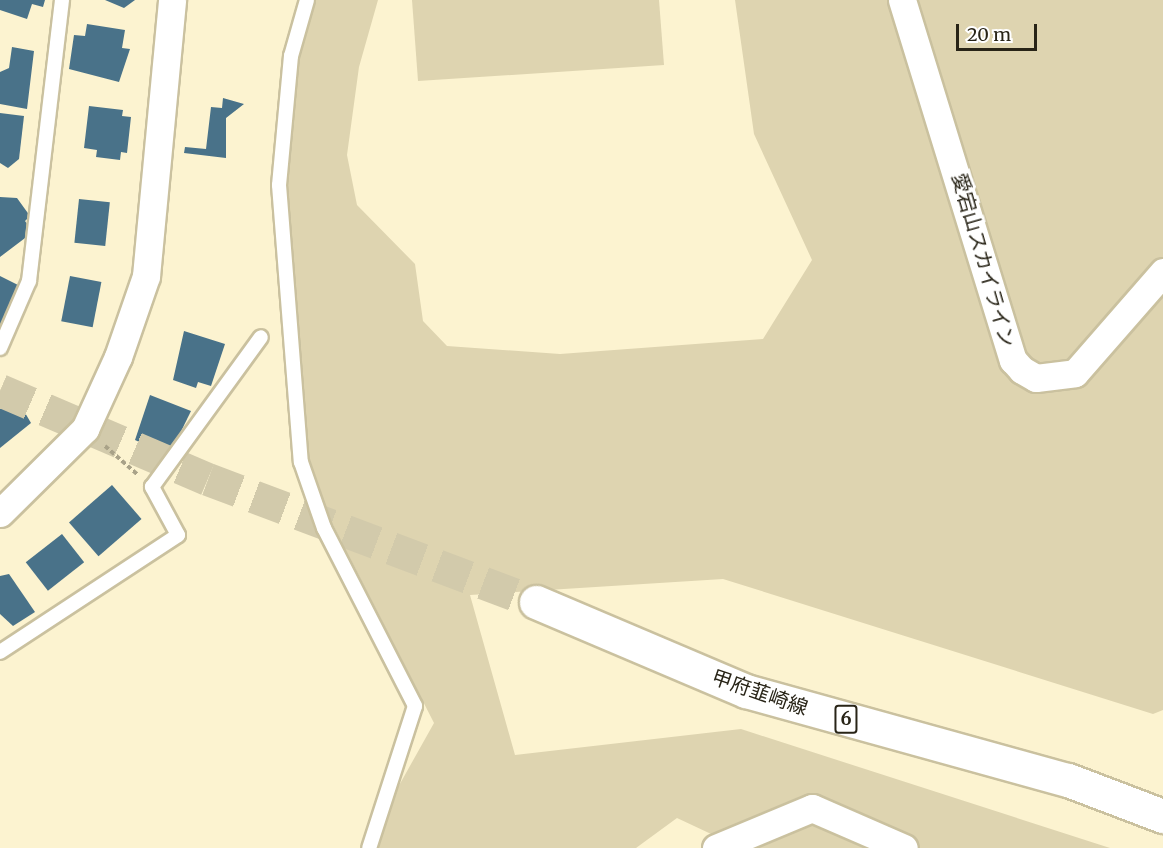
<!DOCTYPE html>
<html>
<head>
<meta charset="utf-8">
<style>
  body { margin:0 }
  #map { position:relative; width:1163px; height:848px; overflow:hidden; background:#fcf3d0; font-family:Merriweather,"Noto Sans JP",serif }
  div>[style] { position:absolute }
  .green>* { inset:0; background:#ded4b0 }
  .building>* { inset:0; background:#497289; transform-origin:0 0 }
  .primary-tunnel>* { height:33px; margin-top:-16.5px; transform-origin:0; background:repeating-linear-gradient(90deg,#d2caab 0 33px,transparent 0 49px) }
  .path>* { height:4px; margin-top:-2px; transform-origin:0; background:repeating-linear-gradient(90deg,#a9a288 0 4.5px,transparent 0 7.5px) }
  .roads { filter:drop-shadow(2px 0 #cac19f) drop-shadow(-2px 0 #cac19f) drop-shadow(0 2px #cac19f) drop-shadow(0 -2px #cac19f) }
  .lane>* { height:14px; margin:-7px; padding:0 7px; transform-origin:7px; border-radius:7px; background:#fff }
  .street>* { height:27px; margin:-13.5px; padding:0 13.5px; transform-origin:13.5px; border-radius:13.5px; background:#fff }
  .primary>* { height:33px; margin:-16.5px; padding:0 16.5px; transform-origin:16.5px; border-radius:16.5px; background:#fff }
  span { translate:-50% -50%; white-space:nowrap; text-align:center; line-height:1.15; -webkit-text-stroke:6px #fff; paint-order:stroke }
  .shield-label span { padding:2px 4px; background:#fff; border:2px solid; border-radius:4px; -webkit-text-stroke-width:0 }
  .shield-label { font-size:18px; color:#282417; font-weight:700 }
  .street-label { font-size:20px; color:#282417 }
  .scale { position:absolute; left:956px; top:24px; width:81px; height:27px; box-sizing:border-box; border:3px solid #282417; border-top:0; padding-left:8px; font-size:18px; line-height:21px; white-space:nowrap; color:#282417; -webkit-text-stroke:4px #fff; paint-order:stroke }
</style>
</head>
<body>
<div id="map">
  <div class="green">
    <div style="clip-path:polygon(307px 0,378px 0,359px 67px,347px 155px,357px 205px,415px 264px,423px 321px,447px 346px,560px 354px,763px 339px,812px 260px,754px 134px,735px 0,1163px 0,1163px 710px,1153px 714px,723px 579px,470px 595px,515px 755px,741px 729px,1110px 848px,741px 848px,677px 818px,636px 848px,364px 848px,434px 723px,301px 462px,279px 185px)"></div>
    <div style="clip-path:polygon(412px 0,659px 0,664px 65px,418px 81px)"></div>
  </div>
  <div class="building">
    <div style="clip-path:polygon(0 0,45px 0,43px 7px,32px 4px,27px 19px,0 10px)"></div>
    <div style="clip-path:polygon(105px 0,135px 0,124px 8px)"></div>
    <div style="clip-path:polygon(87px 24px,125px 30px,122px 48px,130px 49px,119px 82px,69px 69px,74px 35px,85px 36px)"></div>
    <div style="clip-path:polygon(12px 47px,34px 51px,27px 109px,0 104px,0 72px,9px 68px)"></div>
    <div style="clip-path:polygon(223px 98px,244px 104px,226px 118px,226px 158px,184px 153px,185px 147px,206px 149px,211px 107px,222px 108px)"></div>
    <div style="clip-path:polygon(89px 106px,123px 110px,122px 116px,131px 117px,127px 153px,121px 152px,120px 160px,96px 157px,97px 150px,84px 148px)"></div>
    <div style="clip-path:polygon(0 113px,24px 116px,19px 159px,8px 168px,0 163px)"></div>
    <div style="clip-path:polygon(0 197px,17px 198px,30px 216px,25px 221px,33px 232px,0 257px)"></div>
    <div style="left:79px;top:199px;width:31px;height:44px;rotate:6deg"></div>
    <div style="clip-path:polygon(0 276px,18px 285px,0 330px)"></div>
    <div style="left:70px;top:276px;width:32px;height:46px;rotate:11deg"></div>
    <div style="clip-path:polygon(184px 331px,225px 344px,211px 386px,198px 382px,196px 388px,173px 380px)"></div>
    <div style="clip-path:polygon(150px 395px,191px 411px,169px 456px,135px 440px)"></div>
    <div style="clip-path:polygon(17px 399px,31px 423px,0 448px,0 409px)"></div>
    <div style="left:112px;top:485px;width:45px;height:57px;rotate:49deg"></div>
    <div style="left:62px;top:534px;width:36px;height:46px;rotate:52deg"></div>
    <div style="clip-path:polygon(9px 574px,35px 612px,13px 626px,0 614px,0 576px)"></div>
  </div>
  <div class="primary-tunnel">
    <div style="left:0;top:390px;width:226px;rotate:23.2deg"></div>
    <div style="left:208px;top:479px;width:350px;rotate:20.6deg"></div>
  </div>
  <div class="path">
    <div style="left:105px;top:446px;width:44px;rotate:41.3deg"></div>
  </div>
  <div class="roads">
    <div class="lane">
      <div style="left:307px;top:0;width:58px;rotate:105.9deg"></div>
      <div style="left:291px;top:56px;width:130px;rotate:95.3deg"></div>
      <div style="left:279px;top:185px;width:278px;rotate:85.5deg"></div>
      <div style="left:301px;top:462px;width:70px;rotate:70.8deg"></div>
      <div style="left:324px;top:528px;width:200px;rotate:62.9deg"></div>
      <div style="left:415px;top:706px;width:149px;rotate:107.9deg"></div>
      <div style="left:0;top:348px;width:73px;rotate:-66.6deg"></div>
      <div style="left:29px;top:281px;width:283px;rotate:-83.3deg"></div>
      <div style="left:0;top:652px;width:213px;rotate:-33.3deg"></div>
      <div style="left:178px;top:535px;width:55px;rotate:-118.4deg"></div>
      <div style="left:152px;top:487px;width:185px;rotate:-54deg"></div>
    </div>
    <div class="street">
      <div style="left:902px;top:0;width:377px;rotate:72.9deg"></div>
      <div style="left:1013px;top:360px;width:13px;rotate:48deg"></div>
      <div style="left:1022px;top:370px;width:16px;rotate:30deg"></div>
      <div style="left:1036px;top:378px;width:39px;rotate:-7deg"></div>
      <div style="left:1075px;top:373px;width:134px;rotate:-48.9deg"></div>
      <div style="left:0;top:513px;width:120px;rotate:-44.7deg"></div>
      <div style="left:85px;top:429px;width:79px;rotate:-65.4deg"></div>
      <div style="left:118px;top:357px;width:86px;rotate:-70.9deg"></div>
      <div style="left:146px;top:276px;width:277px;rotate:-84.6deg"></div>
      <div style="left:716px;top:848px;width:104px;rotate:-22.6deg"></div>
      <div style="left:812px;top:808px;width:100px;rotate:23.5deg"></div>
    </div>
    <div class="primary">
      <div style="left:536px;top:602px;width:228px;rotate:23deg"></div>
      <div style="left:746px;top:691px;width:334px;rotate:15.5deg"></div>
      <div style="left:1068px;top:780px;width:102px;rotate:20.8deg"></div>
    </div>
  </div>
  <div class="shield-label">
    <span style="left:846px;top:719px">6</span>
  </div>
  <div class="street-label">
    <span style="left:984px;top:260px;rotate:74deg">愛宕山スカイライン</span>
    <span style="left:760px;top:692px;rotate:19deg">甲府韮崎線</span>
  </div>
  <div class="scale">20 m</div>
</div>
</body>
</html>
